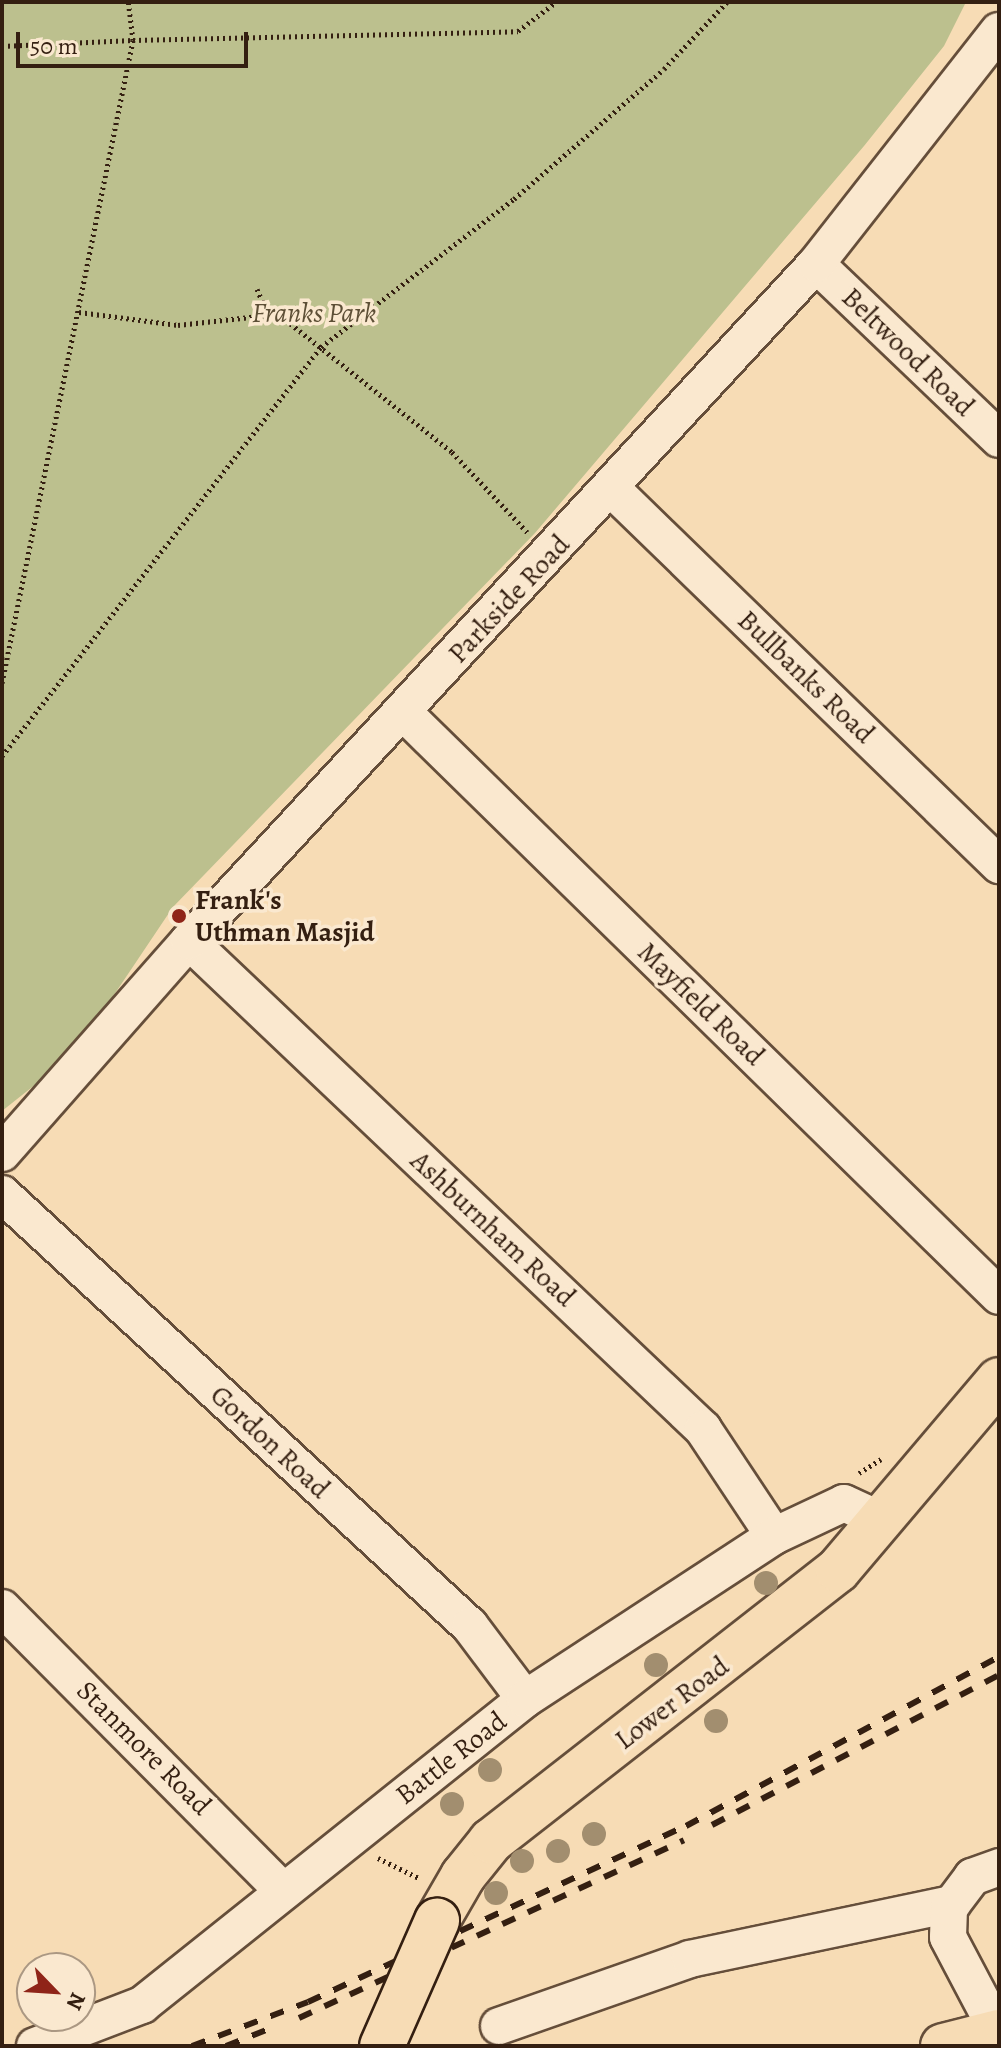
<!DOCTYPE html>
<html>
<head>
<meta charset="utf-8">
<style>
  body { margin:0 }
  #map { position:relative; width:1001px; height:2048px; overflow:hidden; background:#f7dcb5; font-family:Alegreya,serif }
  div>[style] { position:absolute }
  .green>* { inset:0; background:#bcc08e }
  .path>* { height:5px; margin-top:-2.5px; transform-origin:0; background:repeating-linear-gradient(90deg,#341f11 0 2px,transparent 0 6px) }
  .roads { filter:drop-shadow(2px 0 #654e3a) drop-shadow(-2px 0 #654e3a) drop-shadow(0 2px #654e3a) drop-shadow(0 -2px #654e3a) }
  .minor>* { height:36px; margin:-18px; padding:0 18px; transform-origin:18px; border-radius:18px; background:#fae8cf }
  .major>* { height:44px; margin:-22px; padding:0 22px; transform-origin:22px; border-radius:22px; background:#f7dcb5 }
  .rail>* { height:6px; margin-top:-3px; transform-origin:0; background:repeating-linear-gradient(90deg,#341f11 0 14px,transparent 0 28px) }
  .bridges { filter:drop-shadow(2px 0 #341f11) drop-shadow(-2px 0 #341f11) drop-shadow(0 2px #341f11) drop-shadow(0 -2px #341f11) }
  .major-bridge>* { height:44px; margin:-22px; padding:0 22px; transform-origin:22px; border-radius:22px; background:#f7dcb5 }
  .trees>* { width:24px; height:24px; margin:-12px; border-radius:50%; background:#a28e6f }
  .dots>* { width:22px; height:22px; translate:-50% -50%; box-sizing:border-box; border:4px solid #fae8cf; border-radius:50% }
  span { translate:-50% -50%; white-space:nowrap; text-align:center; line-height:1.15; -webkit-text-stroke:7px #fae8cf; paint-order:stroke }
  .park-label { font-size:28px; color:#5d4f36; font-style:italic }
  .street-label { font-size:28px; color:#341f11 }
  .poi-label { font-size:28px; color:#341f11; font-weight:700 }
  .left { translate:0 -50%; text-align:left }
  .frame { position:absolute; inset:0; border:4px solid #341f11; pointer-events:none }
  .north { position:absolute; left:16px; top:1952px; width:80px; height:80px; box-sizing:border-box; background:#fae8cf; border:2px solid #ab9883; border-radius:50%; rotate:115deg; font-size:22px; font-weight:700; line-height:32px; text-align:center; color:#341f11 }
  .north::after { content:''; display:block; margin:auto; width:28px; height:36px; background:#8f2418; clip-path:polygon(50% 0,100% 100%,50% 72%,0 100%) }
  .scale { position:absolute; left:16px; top:32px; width:232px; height:36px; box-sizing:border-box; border:4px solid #341f11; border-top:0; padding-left:10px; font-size:24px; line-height:28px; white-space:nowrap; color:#341f11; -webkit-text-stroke:6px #fae8cf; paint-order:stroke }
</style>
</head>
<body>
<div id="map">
  <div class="green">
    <div style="clip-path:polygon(2px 2px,966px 2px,944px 46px,864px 146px,535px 533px,173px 907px,75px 1053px,2px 1111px)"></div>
  </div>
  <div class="path">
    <div style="left:2px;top:46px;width:131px;rotate:-2.6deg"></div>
    <div style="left:133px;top:40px;width:38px;rotate:-97deg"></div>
    <div style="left:257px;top:289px;width:13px;rotate:67deg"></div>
    <div style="left:262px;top:301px;width:243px;rotate:38.5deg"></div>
    <div style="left:452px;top:452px;width:110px;rotate:46.8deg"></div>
    <div style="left:79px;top:312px;width:100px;rotate:7.5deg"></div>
    <div style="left:178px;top:325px;width:101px;rotate:-6.3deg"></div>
    <div style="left:2px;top:683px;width:656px;rotate:-78.48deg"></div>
    <div style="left:133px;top:40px;width:385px;rotate:-1.3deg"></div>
    <div style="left:518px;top:31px;width:48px;rotate:-37.3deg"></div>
    <div style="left:2px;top:756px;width:519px;rotate:-52.05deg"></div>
    <div style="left:321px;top:347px;width:243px;rotate:-37.5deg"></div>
    <div style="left:514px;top:199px;width:198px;rotate:-40.9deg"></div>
    <div style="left:664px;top:69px;width:92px;rotate:-46.8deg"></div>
    <div style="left:859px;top:1473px;width:26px;rotate:-32deg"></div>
    <div style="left:378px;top:1858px;width:46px;rotate:26deg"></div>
  </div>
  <div class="roads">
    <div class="minor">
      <div style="left:816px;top:264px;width:253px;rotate:43.7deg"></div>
      <div style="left:612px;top:489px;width:540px;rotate:44.17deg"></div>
      <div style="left:403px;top:712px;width:834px;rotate:44.42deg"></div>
      <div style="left:189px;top:941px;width:709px;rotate:43.51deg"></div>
      <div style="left:703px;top:1429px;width:128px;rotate:56.4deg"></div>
      <div style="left:2px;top:1153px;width:283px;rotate:-48.6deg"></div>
      <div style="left:189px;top:941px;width:923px;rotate:-47.2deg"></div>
      <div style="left:816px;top:264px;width:296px;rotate:-51.9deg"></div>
      <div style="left:2px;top:1194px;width:637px;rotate:42.71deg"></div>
      <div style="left:470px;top:1626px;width:91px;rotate:53deg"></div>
      <div style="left:2px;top:1608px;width:399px;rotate:45.2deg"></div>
      <div style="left:499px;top:2026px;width:202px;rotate:-19.3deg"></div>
      <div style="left:690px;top:1959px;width:268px;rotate:-11.9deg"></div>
      <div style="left:998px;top:2032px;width:107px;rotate:-117.8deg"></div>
      <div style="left:948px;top:1937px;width:29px;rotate:-88deg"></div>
      <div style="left:949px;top:1908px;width:39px;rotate:-53deg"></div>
      <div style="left:972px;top:1877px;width:29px;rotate:-20deg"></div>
      <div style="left:35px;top:2046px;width:115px;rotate:-21deg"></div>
      <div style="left:142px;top:2005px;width:490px;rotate:-38.6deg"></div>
      <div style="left:525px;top:1699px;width:298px;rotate:-33.2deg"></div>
      <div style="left:774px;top:1536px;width:77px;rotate:-25.2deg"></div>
      <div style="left:844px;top:1503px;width:40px;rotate:25deg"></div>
    </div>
    <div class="major">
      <div style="left:437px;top:1921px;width:52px;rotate:-60deg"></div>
      <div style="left:463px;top:1876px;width:45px;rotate:-51.3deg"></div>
      <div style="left:491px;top:1841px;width:440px;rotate:-38deg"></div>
      <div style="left:838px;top:1570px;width:249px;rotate:-49.7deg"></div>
      <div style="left:943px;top:2046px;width:58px;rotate:-14deg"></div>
    </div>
  </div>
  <div class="rail">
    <div style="left:712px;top:1825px;width:324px;rotate:-27.6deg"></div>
    <div style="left:299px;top:2018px;width:424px;rotate:-24.8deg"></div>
    <div style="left:192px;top:2046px;width:124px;rotate:-20.8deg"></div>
    <div style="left:308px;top:2002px;width:417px;rotate:-25deg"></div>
    <div style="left:686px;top:1826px;width:356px;rotate:-28.4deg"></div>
    <div style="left:226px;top:2046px;width:46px;rotate:-21.6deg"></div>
  </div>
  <div class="bridges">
    <div class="major-bridge">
      <div style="left:382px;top:2046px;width:137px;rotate:-66.3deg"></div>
    </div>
  </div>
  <div class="trees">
    <div style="left:766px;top:1583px"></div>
    <div style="left:656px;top:1665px"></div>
    <div style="left:716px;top:1721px"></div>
    <div style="left:490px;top:1770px"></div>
    <div style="left:452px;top:1804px"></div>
    <div style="left:594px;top:1834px"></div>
    <div style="left:558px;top:1851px"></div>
    <div style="left:522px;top:1861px"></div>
    <div style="left:496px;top:1893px"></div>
  </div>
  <div class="dots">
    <div style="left:179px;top:916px;background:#8f2418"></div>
  </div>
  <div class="park-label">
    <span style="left:314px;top:313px">Franks Park</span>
  </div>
  <div class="street-label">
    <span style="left:908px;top:352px;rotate:44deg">Beltwood Road</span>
    <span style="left:509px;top:599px;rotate:-47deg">Parkside Road</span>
    <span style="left:806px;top:677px;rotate:44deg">Bullbanks Road</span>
    <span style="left:701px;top:1004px;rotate:44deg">Mayfield Road</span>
    <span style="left:493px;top:1229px;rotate:43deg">Ashburnham Road</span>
    <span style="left:270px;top:1442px;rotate:43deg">Gordon Road</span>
    <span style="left:672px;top:1703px;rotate:-37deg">Lower Road</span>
    <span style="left:144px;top:1748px;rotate:45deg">Stanmore Road</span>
    <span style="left:451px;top:1758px;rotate:-38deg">Battle Road</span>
  </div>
  <div class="poi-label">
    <span class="left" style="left:195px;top:916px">Frank's<br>Uthman Masjid</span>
  </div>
  <div class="frame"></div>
  <div class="north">N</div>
  <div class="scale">50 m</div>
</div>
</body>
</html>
